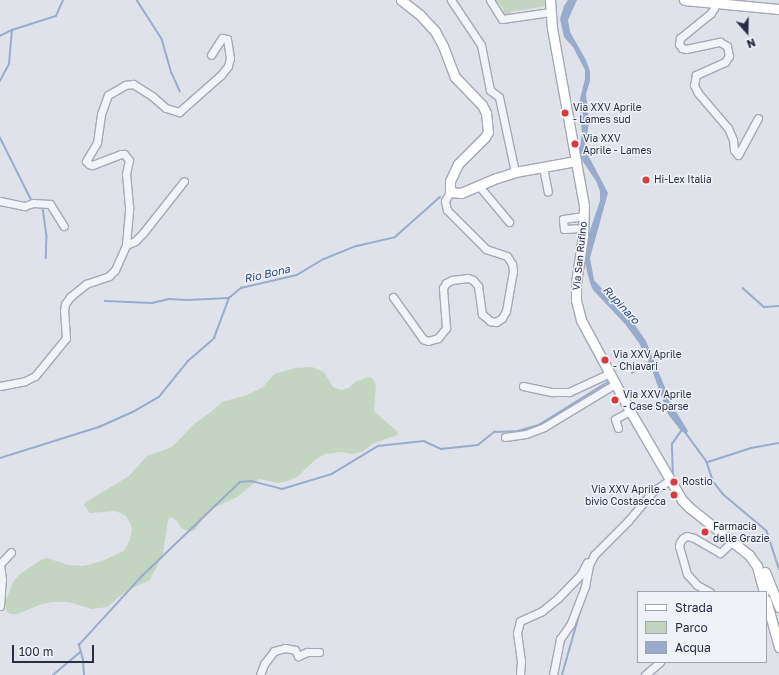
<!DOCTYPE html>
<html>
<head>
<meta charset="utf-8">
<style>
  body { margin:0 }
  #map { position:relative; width:779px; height:675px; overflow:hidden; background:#e0e2ea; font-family:"Golos Text",sans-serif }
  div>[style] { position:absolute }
  .green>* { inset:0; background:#c3d4c0 }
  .water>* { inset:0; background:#98abcd }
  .stream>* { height:1.5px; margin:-0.75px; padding:0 0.75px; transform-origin:0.75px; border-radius:0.75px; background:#98abcd }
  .roads { filter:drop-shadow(1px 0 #a5a8b5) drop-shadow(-1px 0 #a5a8b5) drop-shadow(0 1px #a5a8b5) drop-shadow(0 -1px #a5a8b5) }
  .street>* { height:7px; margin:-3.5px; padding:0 3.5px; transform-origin:3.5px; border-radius:3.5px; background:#f3f4f8 }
  .secondary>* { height:9px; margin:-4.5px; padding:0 4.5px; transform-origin:4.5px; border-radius:4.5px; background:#fff }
  .dots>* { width:11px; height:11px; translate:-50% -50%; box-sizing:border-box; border:2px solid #eff2f7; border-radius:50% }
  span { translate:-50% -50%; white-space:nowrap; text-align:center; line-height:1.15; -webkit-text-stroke:3px #eff2f7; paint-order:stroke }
  .poi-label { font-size:10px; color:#272e43 }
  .left { translate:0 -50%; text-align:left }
  .right { translate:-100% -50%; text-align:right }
  .street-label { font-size:10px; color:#272e43 }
  .water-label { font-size:11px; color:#2d477a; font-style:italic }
  .legend { position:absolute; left:637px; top:591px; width:130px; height:72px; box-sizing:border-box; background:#eff2f7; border:1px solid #9fa4af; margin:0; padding:5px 7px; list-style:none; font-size:12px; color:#272e43 }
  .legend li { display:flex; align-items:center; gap:8px; height:20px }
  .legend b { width:20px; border:1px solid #9fa4af }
  .north { position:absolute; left:727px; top:12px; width:40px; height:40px; -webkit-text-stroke:3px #eff2f7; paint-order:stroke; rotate:160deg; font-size:11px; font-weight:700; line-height:16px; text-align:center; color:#272e43 }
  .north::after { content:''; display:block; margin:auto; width:14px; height:18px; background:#272e43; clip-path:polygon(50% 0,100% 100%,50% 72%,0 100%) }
  .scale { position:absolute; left:12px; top:645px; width:82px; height:18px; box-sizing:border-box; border:2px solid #272e43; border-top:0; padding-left:5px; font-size:12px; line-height:14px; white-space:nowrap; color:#272e43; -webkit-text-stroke:3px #eff2f7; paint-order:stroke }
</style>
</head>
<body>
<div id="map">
  <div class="green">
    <div style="clip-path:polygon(494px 0,546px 0,546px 6px,510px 12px,511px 15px,502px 16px,500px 13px,504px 10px,499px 3px,495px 5px)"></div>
    <div style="clip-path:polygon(312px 367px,324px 372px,333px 387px,341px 390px,349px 388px,355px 382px,368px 377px,372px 378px,376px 385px,374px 409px,376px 413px,397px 431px,398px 435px,374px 443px,362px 452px,352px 454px,342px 452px,325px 454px,315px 460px,297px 477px,288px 481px,278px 483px,259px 479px,237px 497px,209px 510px,195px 530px,190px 532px,181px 528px,176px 520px,171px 517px,168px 520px,163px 554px,150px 580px,126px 591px,107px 607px,92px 609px,68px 602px,52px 602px,42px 604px,17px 614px,11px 614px,7px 612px,5px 603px,13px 582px,21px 573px,43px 559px,47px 558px,68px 565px,83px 566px,102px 561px,124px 551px,130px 540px,132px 530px,131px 525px,126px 516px,116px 511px,90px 513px,84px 505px,86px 502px,129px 476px,147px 456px,172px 447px,194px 424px,211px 412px,222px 402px,247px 395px,263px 387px,274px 374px,295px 368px)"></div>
  </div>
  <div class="water">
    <div style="clip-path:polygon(568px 0,577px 0,568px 20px,570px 32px,586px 60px,590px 71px,590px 81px,586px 94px,589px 121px,586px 145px,587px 153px,608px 193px,590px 258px,594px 280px,635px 325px,646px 341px,672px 405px,688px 431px,686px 434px,681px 431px,668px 414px,649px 362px,639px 343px,625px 324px,593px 290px,590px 283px,585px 263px,585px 253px,589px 233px,600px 201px,600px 191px,596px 181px,580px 157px,579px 150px,582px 134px,579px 103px,585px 79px,585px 70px,573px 47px,564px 37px,560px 19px,564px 6px)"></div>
  </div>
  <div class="stream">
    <div style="left:137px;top:0;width:46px;rotate:57.3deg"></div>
    <div style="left:162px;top:39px;width:35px;rotate:74deg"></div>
    <div style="left:172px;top:73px;width:20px;rotate:66deg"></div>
    <div style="left:0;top:36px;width:13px;rotate:-27deg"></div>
    <div style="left:0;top:81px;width:19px;rotate:-62deg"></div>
    <div style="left:9px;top:64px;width:34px;rotate:-85deg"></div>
    <div style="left:12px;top:30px;width:46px;rotate:-17.7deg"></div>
    <div style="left:56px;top:16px;width:17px;rotate:-66deg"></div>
    <div style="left:0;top:137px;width:72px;rotate:63.4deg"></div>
    <div style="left:37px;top:206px;width:6px;rotate:18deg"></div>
    <div style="left:43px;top:208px;width:27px;rotate:82deg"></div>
    <div style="left:47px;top:235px;width:23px;rotate:92deg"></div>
    <div style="left:743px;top:288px;width:28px;rotate:42deg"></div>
    <div style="left:764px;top:307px;width:15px;rotate:-4deg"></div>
    <div style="left:105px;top:301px;width:47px;rotate:2.4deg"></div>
    <div style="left:152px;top:303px;width:17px;rotate:-13deg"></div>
    <div style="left:169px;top:299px;width:18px;rotate:3deg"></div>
    <div style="left:187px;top:300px;width:42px;rotate:-2.7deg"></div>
    <div style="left:632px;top:373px;width:20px;rotate:-33deg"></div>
    <div style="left:686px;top:433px;width:36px;rotate:54deg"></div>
    <div style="left:707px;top:462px;width:20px;rotate:72deg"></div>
    <div style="left:713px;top:481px;width:16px;rotate:52deg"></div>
    <div style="left:723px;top:494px;width:57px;rotate:40.1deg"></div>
    <div style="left:767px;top:531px;width:40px;rotate:72deg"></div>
    <div style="left:0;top:458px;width:104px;rotate:-17.4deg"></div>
    <div style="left:99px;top:427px;width:37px;rotate:-24deg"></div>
    <div style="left:133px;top:412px;width:30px;rotate:-30deg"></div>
    <div style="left:159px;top:397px;width:46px;rotate:-51.1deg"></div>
    <div style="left:188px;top:361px;width:35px;rotate:-41deg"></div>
    <div style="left:214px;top:338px;width:43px;rotate:-69.4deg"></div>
    <div style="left:229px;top:298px;width:16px;rotate:-40deg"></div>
    <div style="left:241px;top:288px;width:57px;rotate:-13.1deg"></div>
    <div style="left:297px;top:275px;width:31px;rotate:-31deg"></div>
    <div style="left:324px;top:259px;width:35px;rotate:-22deg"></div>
    <div style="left:357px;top:246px;width:39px;rotate:-13deg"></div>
    <div style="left:395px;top:237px;width:60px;rotate:-41.6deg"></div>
    <div style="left:708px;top:462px;width:45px;rotate:-18deg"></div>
    <div style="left:751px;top:448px;width:28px;rotate:-10deg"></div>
    <div style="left:673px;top:477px;width:33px;rotate:-92deg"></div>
    <div style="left:672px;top:444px;width:16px;rotate:-55deg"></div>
    <div style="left:606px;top:548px;width:24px;rotate:-45deg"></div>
    <div style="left:591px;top:571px;width:16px;rotate:-68deg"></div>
    <div style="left:53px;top:675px;width:35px;rotate:-40deg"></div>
    <div style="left:84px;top:675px;width:15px;rotate:-94deg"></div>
    <div style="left:83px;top:660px;width:16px;rotate:-105deg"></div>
    <div style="left:79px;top:645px;width:92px;rotate:-47.6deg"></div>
    <div style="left:141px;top:577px;width:137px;rotate:-43.8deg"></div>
    <div style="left:240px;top:482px;width:11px;rotate:-5deg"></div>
    <div style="left:251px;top:481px;width:32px;rotate:14deg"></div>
    <div style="left:282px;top:489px;width:52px;rotate:-16.7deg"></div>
    <div style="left:332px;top:474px;width:54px;rotate:-31.3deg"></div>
    <div style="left:378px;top:446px;width:46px;rotate:-6.2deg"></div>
    <div style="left:424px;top:441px;width:19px;rotate:25deg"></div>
    <div style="left:441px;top:449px;width:37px;rotate:-6deg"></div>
    <div style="left:478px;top:445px;width:21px;rotate:-39deg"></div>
    <div style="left:494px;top:432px;width:24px;rotate:-2deg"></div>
    <div style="left:518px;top:431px;width:22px;rotate:-16deg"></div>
    <div style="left:539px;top:425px;width:81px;rotate:-31.9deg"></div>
    <div style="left:562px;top:675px;width:84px;rotate:-74.1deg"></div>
  </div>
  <div class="roads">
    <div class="street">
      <div style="left:451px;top:0;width:54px;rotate:56.3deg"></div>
      <div style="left:481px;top:45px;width:46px;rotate:78.7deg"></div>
      <div style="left:490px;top:90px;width:11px;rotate:38deg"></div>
      <div style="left:499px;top:97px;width:77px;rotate:78deg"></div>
      <div style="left:490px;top:0;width:22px;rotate:58deg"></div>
      <div style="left:502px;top:19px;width:49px;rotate:-8.3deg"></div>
      <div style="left:714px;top:3px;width:5px;rotate:90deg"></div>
      <div style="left:714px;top:8px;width:6px;rotate:121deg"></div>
      <div style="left:711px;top:13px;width:40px;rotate:141deg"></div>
      <div style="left:680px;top:38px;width:6px;rotate:99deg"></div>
      <div style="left:679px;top:44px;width:5px;rotate:53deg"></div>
      <div style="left:682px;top:48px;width:4px;rotate:14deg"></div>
      <div style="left:686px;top:49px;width:35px;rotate:-12deg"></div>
      <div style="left:720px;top:42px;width:8px;rotate:30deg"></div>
      <div style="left:727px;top:46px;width:10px;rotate:79deg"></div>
      <div style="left:729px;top:56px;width:7px;rotate:124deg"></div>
      <div style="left:725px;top:62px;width:32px;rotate:156deg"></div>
      <div style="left:696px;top:75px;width:10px;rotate:101deg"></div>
      <div style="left:694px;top:85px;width:9px;rotate:63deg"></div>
      <div style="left:698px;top:93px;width:46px;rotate:49.4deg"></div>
      <div style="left:728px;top:128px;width:13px;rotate:67deg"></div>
      <div style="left:733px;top:140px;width:10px;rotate:84deg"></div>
      <div style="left:734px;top:150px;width:6px;rotate:51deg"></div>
      <div style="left:738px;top:155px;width:42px;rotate:-61.6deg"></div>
      <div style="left:543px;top:167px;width:25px;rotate:79deg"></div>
      <div style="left:479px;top:186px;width:47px;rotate:50.2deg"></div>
      <div style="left:0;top:201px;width:25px;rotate:12deg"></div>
      <div style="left:24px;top:206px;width:9px;rotate:-18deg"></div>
      <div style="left:33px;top:203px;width:17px;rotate:3deg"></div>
      <div style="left:50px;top:204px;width:26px;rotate:58deg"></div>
      <div style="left:584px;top:228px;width:20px;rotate:177deg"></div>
      <div style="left:564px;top:229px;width:10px;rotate:-96deg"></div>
      <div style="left:563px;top:219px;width:21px;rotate:-8deg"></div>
      <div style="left:126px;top:245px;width:10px;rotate:-24deg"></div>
      <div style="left:135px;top:241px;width:11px;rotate:-45deg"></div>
      <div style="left:143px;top:233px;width:66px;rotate:-51.7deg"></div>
      <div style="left:393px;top:297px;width:52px;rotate:54.5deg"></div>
      <div style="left:423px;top:339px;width:5px;rotate:22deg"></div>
      <div style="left:428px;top:341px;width:10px;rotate:-17deg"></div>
      <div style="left:438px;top:338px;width:13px;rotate:-51deg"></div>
      <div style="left:446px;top:328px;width:40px;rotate:-94.3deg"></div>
      <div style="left:443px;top:288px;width:6px;rotate:-59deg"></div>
      <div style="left:446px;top:283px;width:7px;rotate:-27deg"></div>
      <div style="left:452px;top:280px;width:16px;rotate:-7deg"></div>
      <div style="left:468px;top:278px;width:5px;rotate:22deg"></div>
      <div style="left:473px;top:280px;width:8px;rotate:50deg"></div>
      <div style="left:478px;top:286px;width:28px;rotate:82deg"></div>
      <div style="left:482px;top:314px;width:11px;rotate:41deg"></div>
      <div style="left:490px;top:321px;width:6px;rotate:9deg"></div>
      <div style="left:496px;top:322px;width:7px;rotate:-34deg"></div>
      <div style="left:502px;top:318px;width:8px;rotate:-60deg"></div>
      <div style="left:506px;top:311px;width:41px;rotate:-80.1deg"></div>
      <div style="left:513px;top:271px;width:7px;rotate:-98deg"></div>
      <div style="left:512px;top:264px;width:9px;rotate:-122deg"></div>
      <div style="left:507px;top:256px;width:22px;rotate:-162deg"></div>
      <div style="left:486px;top:249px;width:55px;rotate:-135deg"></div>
      <div style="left:447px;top:210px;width:9px;rotate:-103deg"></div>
      <div style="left:445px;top:201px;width:10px;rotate:-61deg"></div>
      <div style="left:0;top:386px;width:25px;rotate:-11deg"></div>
      <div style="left:25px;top:381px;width:11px;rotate:-27deg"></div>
      <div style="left:35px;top:376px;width:8px;rotate:-50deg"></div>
      <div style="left:40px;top:370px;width:41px;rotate:-50.9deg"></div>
      <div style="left:66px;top:338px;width:27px;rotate:-94deg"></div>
      <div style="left:64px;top:311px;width:7px;rotate:-82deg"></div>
      <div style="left:65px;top:304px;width:9px;rotate:-54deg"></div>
      <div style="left:70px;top:297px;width:21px;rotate:-39deg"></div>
      <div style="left:86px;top:284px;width:24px;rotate:-19deg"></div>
      <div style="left:109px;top:276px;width:8px;rotate:-45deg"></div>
      <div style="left:115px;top:270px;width:27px;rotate:-66deg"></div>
      <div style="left:126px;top:245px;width:38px;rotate:-85deg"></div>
      <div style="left:129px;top:207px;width:33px;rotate:-95deg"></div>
      <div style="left:126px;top:174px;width:14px;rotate:-78deg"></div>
      <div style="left:129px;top:160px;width:8px;rotate:-130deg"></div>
      <div style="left:124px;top:154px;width:3px;rotate:180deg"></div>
      <div style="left:121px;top:154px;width:31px;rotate:159deg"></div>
      <div style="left:92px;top:165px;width:3px;rotate:-162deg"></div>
      <div style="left:89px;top:164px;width:4px;rotate:-135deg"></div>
      <div style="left:86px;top:161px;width:21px;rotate:-59deg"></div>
      <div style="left:97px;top:143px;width:29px;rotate:-82deg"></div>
      <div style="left:101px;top:114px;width:20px;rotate:-70deg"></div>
      <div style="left:108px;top:95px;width:20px;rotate:-30deg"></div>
      <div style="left:125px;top:85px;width:8px;rotate:-7deg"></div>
      <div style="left:133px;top:84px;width:22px;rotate:32deg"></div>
      <div style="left:152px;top:96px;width:18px;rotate:41deg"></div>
      <div style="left:166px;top:108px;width:14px;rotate:17deg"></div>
      <div style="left:179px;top:112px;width:56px;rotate:-41.4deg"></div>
      <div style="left:221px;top:75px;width:11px;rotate:-52deg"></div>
      <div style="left:228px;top:66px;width:8px;rotate:-76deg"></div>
      <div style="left:230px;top:58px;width:19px;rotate:-99deg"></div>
      <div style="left:227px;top:39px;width:5px;rotate:-169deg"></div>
      <div style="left:222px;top:38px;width:20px;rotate:123deg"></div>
      <div style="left:523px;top:386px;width:30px;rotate:12deg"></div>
      <div style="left:552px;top:392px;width:17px"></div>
      <div style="left:569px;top:392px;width:45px;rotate:-24.9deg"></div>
      <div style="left:618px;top:428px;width:9px;rotate:-108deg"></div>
      <div style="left:615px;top:419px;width:17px;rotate:-28deg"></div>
      <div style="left:505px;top:437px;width:21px;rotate:-8deg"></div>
      <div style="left:526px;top:434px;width:19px;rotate:-21deg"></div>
      <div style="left:544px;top:427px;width:83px;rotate:-31.2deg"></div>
      <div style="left:710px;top:592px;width:15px;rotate:-152deg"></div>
      <div style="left:697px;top:585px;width:15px;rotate:-132deg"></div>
      <div style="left:687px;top:574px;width:29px;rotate:-106deg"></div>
      <div style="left:679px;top:546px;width:4px;rotate:-76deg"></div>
      <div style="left:680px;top:542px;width:5px;rotate:-53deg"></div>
      <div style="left:683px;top:538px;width:4px;rotate:-27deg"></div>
      <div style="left:687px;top:536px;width:7px;rotate:16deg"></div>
      <div style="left:694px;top:538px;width:30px;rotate:30deg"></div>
      <div style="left:720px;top:553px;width:16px;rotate:-43deg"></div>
      <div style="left:0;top:606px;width:27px;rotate:-86deg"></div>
      <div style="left:2px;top:579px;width:15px;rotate:-98deg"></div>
      <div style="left:0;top:564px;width:16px;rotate:-47deg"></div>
      <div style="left:260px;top:675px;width:12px;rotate:-70deg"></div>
      <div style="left:264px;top:664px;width:16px;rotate:-52deg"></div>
      <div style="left:274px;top:651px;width:11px;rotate:-15deg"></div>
      <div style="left:285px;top:648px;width:10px;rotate:11deg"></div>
      <div style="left:295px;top:650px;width:7px;rotate:63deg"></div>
      <div style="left:298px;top:656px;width:10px;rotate:-24deg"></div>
      <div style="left:307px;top:652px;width:12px"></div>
      <div style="left:520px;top:675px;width:14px;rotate:-86deg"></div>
      <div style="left:521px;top:661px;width:28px;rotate:-98deg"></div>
      <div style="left:517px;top:633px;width:12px;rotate:-76deg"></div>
      <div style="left:520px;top:621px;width:24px;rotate:-24deg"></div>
      <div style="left:542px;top:611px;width:21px;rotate:-39deg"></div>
      <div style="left:558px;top:598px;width:33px;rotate:-46deg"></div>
      <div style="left:581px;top:574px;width:13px;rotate:-63deg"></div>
      <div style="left:553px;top:675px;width:37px;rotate:-79deg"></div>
      <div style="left:560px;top:639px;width:19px;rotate:-55deg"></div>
      <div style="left:571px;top:623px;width:40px;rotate:-69deg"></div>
      <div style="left:585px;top:586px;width:21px;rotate:-79deg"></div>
      <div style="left:589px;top:565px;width:11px;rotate:-63deg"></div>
      <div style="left:594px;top:555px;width:48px;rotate:-45deg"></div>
      <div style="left:628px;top:521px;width:39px;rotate:-50deg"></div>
      <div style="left:653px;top:491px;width:20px;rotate:-33deg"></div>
      <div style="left:645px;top:675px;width:20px;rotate:-41deg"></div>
    </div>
    <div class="secondary">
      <div style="left:401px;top:0;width:24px;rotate:38deg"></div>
      <div style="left:420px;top:15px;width:22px;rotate:47deg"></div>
      <div style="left:435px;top:31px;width:17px;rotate:62deg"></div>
      <div style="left:443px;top:46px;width:33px;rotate:69deg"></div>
      <div style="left:455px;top:77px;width:39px;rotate:46deg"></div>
      <div style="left:482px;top:105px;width:9px;rotate:63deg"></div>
      <div style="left:486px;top:113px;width:19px;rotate:84deg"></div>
      <div style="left:488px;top:132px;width:6px;rotate:121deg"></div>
      <div style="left:485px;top:137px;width:38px;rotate:135deg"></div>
      <div style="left:458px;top:164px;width:19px;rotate:115deg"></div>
      <div style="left:450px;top:181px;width:11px;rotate:90deg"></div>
      <div style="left:450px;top:192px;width:11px;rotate:5deg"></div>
      <div style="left:461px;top:193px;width:39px;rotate:-23deg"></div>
      <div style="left:497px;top:178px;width:19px;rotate:-18deg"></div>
      <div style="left:515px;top:172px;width:62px;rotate:-10.2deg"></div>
      <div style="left:550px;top:0;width:28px;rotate:86deg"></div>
      <div style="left:552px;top:28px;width:181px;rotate:79.8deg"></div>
      <div style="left:584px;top:206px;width:30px;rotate:92deg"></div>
      <div style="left:583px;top:236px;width:48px;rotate:98.5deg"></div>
      <div style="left:576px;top:283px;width:17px;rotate:90deg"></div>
      <div style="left:576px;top:300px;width:21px;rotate:76deg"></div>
      <div style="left:581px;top:320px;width:103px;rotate:61.7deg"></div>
      <div style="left:630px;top:411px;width:103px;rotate:59.7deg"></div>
      <div style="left:682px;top:500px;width:11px;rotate:45deg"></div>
      <div style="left:690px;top:508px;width:75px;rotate:38.5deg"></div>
      <div style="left:749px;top:555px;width:14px;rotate:54deg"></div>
      <div style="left:757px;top:566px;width:27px;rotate:75deg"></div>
      <div style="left:684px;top:0;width:95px;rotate:5.4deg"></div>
      <div style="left:765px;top:572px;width:38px;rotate:68deg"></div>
      <div style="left:766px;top:600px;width:49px;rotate:74.5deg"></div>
    </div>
  </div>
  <div class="dots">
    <div style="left:565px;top:113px;background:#d93a40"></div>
    <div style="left:575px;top:144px;background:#d93a40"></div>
    <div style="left:646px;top:180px;background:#d93a40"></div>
    <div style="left:605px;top:360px;background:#d93a40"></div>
    <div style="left:615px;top:400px;background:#d93a40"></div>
    <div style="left:674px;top:482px;background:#d93a40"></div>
    <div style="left:674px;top:495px;background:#d93a40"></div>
    <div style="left:705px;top:532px;background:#d93a40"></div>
  </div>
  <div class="poi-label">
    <span class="left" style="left:573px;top:113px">Via XXV Aprile<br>- Lames sud</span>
    <span class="left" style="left:583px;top:144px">Via XXV<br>Aprile - Lames</span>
    <span class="left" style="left:654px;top:180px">Hi-Lex Italia</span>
    <span class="left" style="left:613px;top:360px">Via XXV Aprile<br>- Chiavari</span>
    <span class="left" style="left:623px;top:400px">Via XXV Aprile<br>- Case Sparse</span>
    <span class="left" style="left:682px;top:482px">Rostio</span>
    <span class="right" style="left:666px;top:495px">Via XXV Aprile -<br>bivio Costasecca</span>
    <span class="left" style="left:713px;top:532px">Farmacia<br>delle Grazie</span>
  </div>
  <div class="street-label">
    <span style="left:580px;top:256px;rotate:-84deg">Via San Rufino</span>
  </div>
  <div class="water-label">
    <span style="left:267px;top:274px;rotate:-13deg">Rio Bona</span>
    <span style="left:621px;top:305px;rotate:47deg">Rupinaro</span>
  </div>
  <ul class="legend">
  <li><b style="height:5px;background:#fff"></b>Strada</li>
  <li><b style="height:11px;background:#c3d4c0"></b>Parco</li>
  <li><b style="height:11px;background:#98abcd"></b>Acqua</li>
  </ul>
  <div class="north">N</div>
  <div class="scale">100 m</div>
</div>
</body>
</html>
